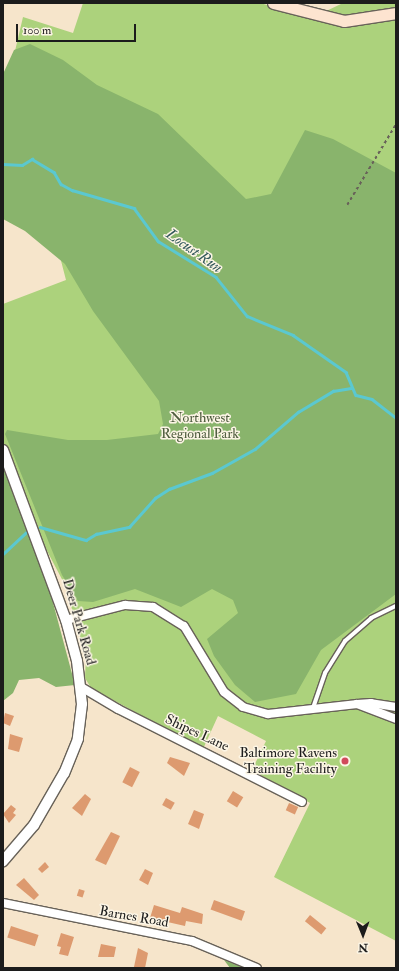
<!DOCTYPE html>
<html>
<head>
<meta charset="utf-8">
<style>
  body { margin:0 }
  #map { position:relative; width:399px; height:971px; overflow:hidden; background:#f6e5cb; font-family:"IM FELL Double Pica",serif }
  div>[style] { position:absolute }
  .green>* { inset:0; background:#acd27c }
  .forest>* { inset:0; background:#89b46c }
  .stream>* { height:2.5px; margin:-1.25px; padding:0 1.25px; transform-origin:1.25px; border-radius:1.25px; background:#5bc8d0 }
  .building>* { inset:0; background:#dd9a6f; transform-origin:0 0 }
  .path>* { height:1.5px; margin-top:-0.75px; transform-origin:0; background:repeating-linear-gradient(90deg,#686259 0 3px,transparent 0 6px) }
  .roads { filter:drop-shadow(1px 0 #686259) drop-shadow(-1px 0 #686259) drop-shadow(0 1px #686259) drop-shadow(0 -1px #686259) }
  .service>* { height:4px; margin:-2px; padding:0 2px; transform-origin:2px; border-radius:2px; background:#fff }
  .minor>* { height:8px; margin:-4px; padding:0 4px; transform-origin:4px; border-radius:4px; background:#fff }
  .tertiary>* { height:10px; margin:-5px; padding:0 5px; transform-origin:5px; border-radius:5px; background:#fff }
  .secondary>* { height:11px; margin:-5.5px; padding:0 5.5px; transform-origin:5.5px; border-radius:5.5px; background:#fde4d0 }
  .dots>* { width:11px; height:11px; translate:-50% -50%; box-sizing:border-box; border:2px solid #fcf5e5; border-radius:50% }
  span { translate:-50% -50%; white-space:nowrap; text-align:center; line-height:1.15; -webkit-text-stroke:3px #fcf5e5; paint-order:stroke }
  .park-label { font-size:14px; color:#4e5c3e }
  .street-label { font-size:14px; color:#1c1c1c }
  .poi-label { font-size:14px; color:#1c1c1c }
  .right { translate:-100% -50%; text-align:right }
  .water-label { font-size:15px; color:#32585b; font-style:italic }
  .frame { position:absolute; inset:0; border:4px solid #1c1c1c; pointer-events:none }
  .north { position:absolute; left:343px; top:915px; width:40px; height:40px; -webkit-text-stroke:3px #fcf5e5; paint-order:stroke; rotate:179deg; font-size:11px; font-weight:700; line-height:16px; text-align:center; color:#1c1c1c }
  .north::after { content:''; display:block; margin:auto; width:14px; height:18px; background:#1c1c1c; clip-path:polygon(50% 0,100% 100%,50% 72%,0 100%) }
  .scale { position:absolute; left:16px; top:24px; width:120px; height:18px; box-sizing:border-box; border:2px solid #1c1c1c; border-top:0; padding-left:5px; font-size:12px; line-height:14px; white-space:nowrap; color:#1c1c1c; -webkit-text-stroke:3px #fcf5e5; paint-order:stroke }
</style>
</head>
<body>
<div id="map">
  <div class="green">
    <div style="clip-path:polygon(83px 3px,260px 3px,342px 26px,396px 18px,396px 941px,274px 877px,310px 803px,252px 770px,266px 741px,218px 716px,203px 749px,91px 688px,85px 678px,86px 657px,65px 585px,46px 549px,3px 678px,3px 304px,66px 280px,11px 68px,23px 17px,73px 33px)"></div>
    <div style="clip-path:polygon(343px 3px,396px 3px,396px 9px,358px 18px,320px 14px)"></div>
  </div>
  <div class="forest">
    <div style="clip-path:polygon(30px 44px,63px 60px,97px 85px,158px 114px,246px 199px,271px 194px,305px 130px,333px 139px,396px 173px,396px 594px,321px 650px,296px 694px,255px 702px,235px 685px,214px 656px,207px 639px,238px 613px,233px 600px,212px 589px,181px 607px,135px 589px,93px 602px,78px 601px,62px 575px,5px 434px,7px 430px,68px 440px,107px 440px,158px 434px,163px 424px,159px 401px,93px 311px,65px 264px,25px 231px,3px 219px,3px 74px,14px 50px)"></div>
    <div style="clip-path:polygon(3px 465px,44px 569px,75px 685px,56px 687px,39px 678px,19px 680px,13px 693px,3px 701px)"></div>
    <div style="clip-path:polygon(224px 960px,244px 968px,230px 968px)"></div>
  </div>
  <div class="stream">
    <div style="left:3px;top:164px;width:19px;rotate:3deg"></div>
    <div style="left:22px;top:165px;width:12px;rotate:-31deg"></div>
    <div style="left:32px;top:159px;width:26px;rotate:31deg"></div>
    <div style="left:54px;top:172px;width:14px;rotate:60deg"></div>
    <div style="left:61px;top:184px;width:13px;rotate:29deg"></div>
    <div style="left:72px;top:190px;width:65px;rotate:16.2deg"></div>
    <div style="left:134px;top:208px;width:41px;rotate:54deg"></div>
    <div style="left:158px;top:241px;width:68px;rotate:31.8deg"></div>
    <div style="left:216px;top:277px;width:50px;rotate:51.5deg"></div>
    <div style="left:247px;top:316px;width:50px;rotate:22.4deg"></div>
    <div style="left:293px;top:335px;width:65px;rotate:34.9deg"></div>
    <div style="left:346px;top:372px;width:25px;rotate:67deg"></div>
    <div style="left:356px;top:395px;width:16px;rotate:14deg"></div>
    <div style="left:372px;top:399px;width:31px;rotate:38deg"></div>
    <div style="left:40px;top:527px;width:48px;rotate:15.8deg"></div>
    <div style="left:86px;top:540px;width:12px;rotate:-31deg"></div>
    <div style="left:96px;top:534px;width:34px;rotate:-12deg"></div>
    <div style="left:129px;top:527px;width:39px;rotate:-48deg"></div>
    <div style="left:155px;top:498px;width:17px;rotate:-33deg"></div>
    <div style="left:169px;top:489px;width:46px;rotate:-20.4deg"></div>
    <div style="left:212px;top:473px;width:49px;rotate:-29.2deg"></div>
    <div style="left:255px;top:449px;width:57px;rotate:-40.7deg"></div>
    <div style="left:298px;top:412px;width:41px;rotate:-31deg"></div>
    <div style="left:333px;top:391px;width:18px;rotate:-9deg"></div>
    <div style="left:3px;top:554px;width:35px;rotate:-43deg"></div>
  </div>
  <div class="building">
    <div style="clip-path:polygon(5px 713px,14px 716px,10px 726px,3px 723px)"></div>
    <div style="clip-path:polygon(10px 734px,23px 738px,19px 752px,8px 749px)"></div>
    <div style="clip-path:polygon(170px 757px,190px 763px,184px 776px,167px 763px)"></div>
    <div style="left:130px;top:767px;width:11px;height:17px;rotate:27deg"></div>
    <div style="left:233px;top:791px;width:12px;height:12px;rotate:31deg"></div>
    <div style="clip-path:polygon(85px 794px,91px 799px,82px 816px,72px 808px)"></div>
    <div style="left:166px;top:798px;width:10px;height:8px;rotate:29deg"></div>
    <div style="left:289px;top:803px;width:10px;height:8px;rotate:24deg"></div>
    <div style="clip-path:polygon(11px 805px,16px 809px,13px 813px,16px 815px,9px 823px,3px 814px)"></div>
    <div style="clip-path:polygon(194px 810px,204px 814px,199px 829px,188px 824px)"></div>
    <div style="clip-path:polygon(111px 832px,120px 836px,106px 865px,95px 860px)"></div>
    <div style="clip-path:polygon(45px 862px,49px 867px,42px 873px,38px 869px)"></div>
    <div style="clip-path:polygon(145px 869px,153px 873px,148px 885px,139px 880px)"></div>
    <div style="clip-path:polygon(24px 878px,39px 895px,34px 900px,16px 885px)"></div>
    <div style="left:79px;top:889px;width:6px;height:7px;rotate:18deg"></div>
    <div style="left:214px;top:900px;width:33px;height:10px;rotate:20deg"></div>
    <div style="clip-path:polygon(154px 905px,180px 913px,182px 907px,203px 914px,202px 924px,186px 921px,185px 926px,150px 918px)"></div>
    <div style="left:310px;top:915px;width:21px;height:8px;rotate:39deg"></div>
    <div style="left:11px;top:926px;width:29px;height:12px;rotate:18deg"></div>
    <div style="clip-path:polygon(61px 933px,74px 937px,68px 956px,59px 954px,61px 947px,57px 946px)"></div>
    <div style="clip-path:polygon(101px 944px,116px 947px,114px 957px,98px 957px)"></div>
    <div style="clip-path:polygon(138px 948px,148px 953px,145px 968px,134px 967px)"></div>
  </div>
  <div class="path">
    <div style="left:347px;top:205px;width:95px;rotate:-58.8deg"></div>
  </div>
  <div class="roads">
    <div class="service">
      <div style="left:313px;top:708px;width:37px;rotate:-71deg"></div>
      <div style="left:325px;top:673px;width:38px;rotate:-58deg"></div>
      <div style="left:345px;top:641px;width:35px;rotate:-41deg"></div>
      <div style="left:371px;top:618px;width:28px;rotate:-26deg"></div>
    </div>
    <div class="minor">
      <div style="left:66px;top:620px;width:61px;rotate:-14.3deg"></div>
      <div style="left:125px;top:605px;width:28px;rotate:4deg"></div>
      <div style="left:153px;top:607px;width:36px;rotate:32deg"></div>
      <div style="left:184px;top:626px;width:77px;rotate:58.8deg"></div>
      <div style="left:224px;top:692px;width:24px;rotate:38deg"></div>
      <div style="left:243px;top:707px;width:26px;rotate:16deg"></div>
      <div style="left:268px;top:714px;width:90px;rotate:-6.4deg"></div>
      <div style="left:81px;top:687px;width:43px;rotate:30.7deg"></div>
      <div style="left:118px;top:709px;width:206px;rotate:26.8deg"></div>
      <div style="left:396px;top:707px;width:25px;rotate:-171deg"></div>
      <div style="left:371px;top:703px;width:14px;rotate:176deg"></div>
      <div style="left:357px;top:704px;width:42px;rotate:21deg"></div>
      <div style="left:3px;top:903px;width:193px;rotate:11.4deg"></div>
      <div style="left:192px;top:941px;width:70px;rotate:22.6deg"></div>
    </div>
    <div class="tertiary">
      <div style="left:3px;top:450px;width:181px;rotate:69.7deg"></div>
      <div style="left:66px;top:620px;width:42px;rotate:75deg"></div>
      <div style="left:77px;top:661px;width:43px;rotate:83.4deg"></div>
      <div style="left:82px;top:704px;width:35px;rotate:97deg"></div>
      <div style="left:78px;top:739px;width:37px;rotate:112deg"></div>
      <div style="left:64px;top:773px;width:60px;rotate:120deg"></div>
      <div style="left:34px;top:825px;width:48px;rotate:130.7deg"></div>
    </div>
    <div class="secondary">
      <div style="left:273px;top:3px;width:73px;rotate:14.2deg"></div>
      <div style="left:344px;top:21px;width:53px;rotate:-8.7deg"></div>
    </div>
  </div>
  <div class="dots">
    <div style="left:345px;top:761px;background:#d1495b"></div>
  </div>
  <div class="park-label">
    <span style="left:200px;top:426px">Northwest<br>Regional Park</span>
  </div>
  <div class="street-label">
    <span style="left:79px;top:622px;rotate:74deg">Deer Park Road</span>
    <span style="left:197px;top:733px;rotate:25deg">Shipes Lane</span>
    <span style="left:134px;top:917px;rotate:10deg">Barnes Road</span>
  </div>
  <div class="poi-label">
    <span class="right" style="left:337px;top:761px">Baltimore Ravens<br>Training Facility</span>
  </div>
  <div class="water-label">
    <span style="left:194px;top:251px;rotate:35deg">Locust Run</span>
  </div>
  <div class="frame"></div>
  <div class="north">N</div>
  <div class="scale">100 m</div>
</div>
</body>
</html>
